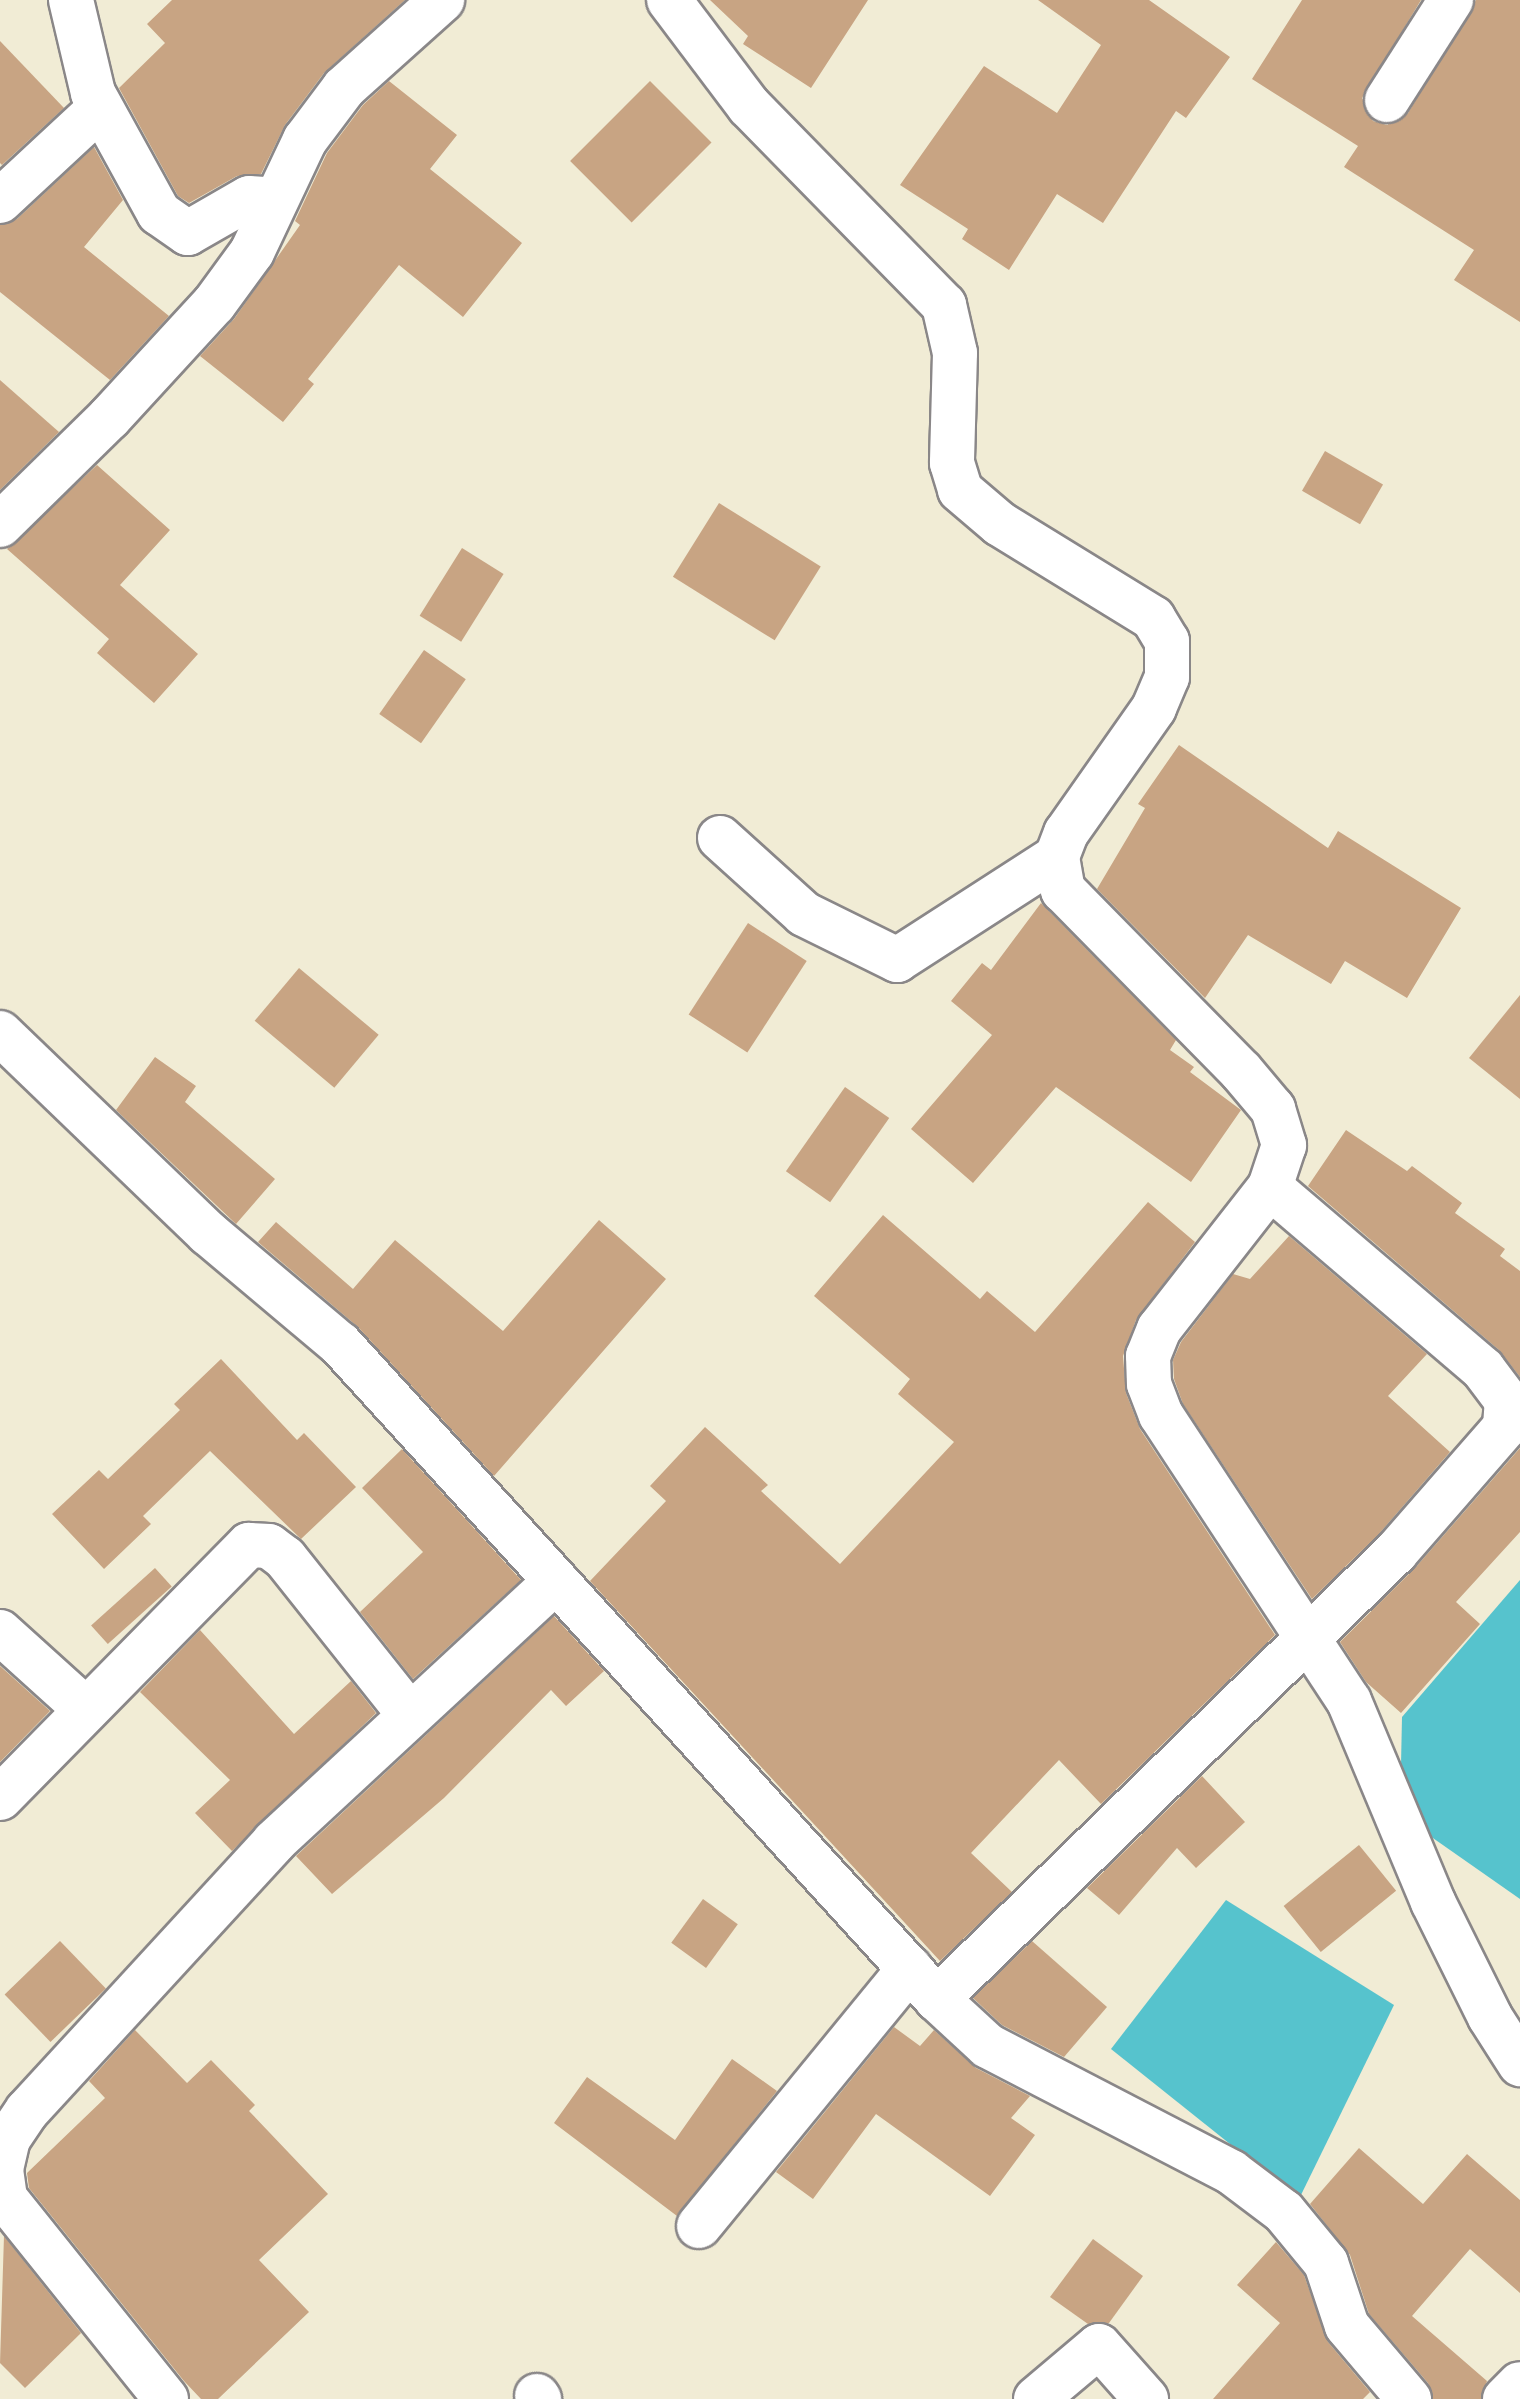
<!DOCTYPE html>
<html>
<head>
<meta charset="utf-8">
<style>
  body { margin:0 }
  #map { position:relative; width:1520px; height:2399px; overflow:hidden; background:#f1ecd5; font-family:"Playpen Sans",sans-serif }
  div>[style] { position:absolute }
  .water>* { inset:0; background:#56c3cd }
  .building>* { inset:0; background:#c8a483; transform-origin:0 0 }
  .roads { filter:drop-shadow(2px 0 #8a8788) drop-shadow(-2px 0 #8a8788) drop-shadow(0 2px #8a8788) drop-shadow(0 -2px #8a8788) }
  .minor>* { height:44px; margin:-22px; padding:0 22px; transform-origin:22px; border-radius:22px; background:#fff }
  span { translate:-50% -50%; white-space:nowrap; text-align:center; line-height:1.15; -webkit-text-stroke:6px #fff; paint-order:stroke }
</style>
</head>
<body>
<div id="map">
  <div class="water">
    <div style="clip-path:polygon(1520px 1580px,1520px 1899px,1400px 1815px,1402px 1717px)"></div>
    <div style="clip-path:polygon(1226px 1900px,1394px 2005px,1299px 2199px,1111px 2049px)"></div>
  </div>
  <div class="building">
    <div style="clip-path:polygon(172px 0,405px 0,324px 73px,285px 125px,261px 174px,237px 176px,189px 203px,178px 196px,119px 88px,165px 43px,147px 24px)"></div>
    <div style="clip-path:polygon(710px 0,868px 0,811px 88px,743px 44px,748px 36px)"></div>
    <div style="clip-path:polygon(1038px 0,1149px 0,1230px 57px,1186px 118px,1176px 111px,1103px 223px,1057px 194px,1009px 270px,962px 239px,968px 229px,900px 185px,984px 66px,1057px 113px,1101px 45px)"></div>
    <div style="clip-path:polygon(1302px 0,1421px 0,1362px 98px,1373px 121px,1387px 125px,1408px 113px,1476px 0,1520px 0,1520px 322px,1454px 280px,1474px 250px,1344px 167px,1358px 146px,1252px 79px)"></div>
    <div style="clip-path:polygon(0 41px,64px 108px,2px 165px,0 163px)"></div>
    <div style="clip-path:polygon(389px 81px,457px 135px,430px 169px,522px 243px,463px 317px,399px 265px,308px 379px,314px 384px,283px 422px,200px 356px,234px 319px,300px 225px,295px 221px,327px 153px,363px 105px)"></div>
    <div style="left:650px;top:81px;width:87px;height:113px;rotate:45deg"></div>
    <div style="clip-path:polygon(94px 147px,123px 200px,84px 247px,169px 316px,110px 380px,0 292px,0 225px,17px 219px)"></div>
    <div style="clip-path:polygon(0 380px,59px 432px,0 490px)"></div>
    <div style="left:1325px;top:451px;width:67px;height:46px;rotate:30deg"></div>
    <div style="clip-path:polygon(97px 465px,170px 530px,120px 585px,198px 654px,154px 703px,97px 653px,109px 639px,7px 549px)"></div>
    <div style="left:719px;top:503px;width:120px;height:87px;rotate:32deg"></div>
    <div style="left:462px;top:548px;width:49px;height:80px;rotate:32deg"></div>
    <div style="left:424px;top:650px;width:51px;height:78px;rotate:35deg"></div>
    <div style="clip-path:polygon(1179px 745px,1328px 848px,1338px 831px,1461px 908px,1407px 998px,1345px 961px,1331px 984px,1248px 935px,1205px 998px,1097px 889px,1145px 808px,1138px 804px)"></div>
    <div style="clip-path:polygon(1041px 903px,1176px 1040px,1170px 1050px,1194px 1067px,1190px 1072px,1241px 1110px,1191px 1182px,1056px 1087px,973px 1183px,911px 1129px,992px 1035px,951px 1001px,982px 963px,991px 970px)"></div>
    <div style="left:748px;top:923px;width:70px;height:109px;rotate:33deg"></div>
    <div style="left:299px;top:968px;width:104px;height:69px;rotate:40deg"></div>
    <div style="clip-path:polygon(1520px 995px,1520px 1099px,1469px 1058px)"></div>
    <div style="clip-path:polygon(155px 1057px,196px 1086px,185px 1102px,275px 1179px,236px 1224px,116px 1110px)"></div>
    <div style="left:845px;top:1087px;width:54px;height:103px;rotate:35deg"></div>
    <div style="clip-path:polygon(1346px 1130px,1407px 1171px,1412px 1166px,1462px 1203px,1455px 1213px,1505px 1249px,1500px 1256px,1520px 1271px,1520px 1377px,1499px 1350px,1308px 1186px)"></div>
    <div style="clip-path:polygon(1148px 1202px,1195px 1242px,1136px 1320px,1123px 1356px,1126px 1393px,1140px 1429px,1275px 1635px,1101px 1804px,1059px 1760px,971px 1853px,1012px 1892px,940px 1961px,590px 1581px,666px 1501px,650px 1486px,705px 1427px,768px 1485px,761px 1491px,840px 1564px,954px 1442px,898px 1394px,910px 1379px,814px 1296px,883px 1215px,980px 1299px,987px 1291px,1035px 1332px)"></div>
    <div style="clip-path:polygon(599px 1220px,666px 1279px,494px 1476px,358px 1327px,258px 1242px,276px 1222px,353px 1289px,395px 1240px,503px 1331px)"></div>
    <div style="clip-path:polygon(1289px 1236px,1427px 1354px,1388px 1396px,1450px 1452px,1378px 1535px,1312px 1599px,1183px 1404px,1174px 1379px,1173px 1360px,1181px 1342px,1233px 1274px,1250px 1279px)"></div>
    <div style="clip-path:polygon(221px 1359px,297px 1440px,304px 1433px,356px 1487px,301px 1539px,210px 1451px,143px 1516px,151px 1524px,104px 1569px,52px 1514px,99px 1470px,108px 1479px,180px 1410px,174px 1404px)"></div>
    <div style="clip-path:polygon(1520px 1448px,1520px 1532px,1456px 1602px,1480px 1624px,1401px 1713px,1366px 1682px,1340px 1642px,1415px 1568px)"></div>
    <div style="clip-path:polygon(402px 1449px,521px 1580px,413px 1679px,360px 1612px,423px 1552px,362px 1488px)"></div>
    <div style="left:155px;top:1568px;width:25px;height:86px;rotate:48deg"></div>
    <div style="clip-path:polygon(554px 1616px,604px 1671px,566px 1706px,551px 1690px,444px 1798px,332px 1894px,296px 1856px)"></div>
    <div style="clip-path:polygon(200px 1630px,294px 1734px,351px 1681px,376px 1713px,232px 1851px,195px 1813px,230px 1780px,140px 1692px)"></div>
    <div style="clip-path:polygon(0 1666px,50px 1711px,0 1762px)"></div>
    <div style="clip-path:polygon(1202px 1776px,1245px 1822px,1196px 1868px,1177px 1848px,1119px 1915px,1087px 1888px)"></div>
    <div style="left:1359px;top:1845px;width:59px;height:97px;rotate:51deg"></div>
    <div style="left:703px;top:1899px;width:43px;height:54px;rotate:36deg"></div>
    <div style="left:60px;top:1941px;width:66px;height:77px;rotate:46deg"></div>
    <div style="clip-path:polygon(1032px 1941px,1107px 2007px,1064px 2057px,1002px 2025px,973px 1998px)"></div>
    <div style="clip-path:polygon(894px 2027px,920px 2046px,934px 2030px,976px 2068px,1030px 2096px,1011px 2118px,1035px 2135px,990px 2196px,876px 2114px,813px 2199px,776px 2172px)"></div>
    <div style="clip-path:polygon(135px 2030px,187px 2083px,211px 2060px,255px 2105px,249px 2111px,328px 2194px,259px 2260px,309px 2312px,218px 2399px,201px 2399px,184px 2381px,29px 2188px,27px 2173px,105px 2098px,89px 2081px)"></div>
    <div style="clip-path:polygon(732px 2059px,777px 2091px,677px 2216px,554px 2123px,587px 2077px,675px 2140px)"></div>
    <div style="clip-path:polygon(1359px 2148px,1423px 2204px,1467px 2154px,1520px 2200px,1520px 2293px,1470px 2249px,1412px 2316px,1487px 2381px,1481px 2399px,1433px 2399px,1428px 2383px,1369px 2314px,1350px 2255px,1310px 2204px)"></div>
    <div style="clip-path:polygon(4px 2236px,81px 2333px,25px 2388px,0 2363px)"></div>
    <div style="clip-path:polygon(1093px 2239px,1143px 2276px,1109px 2323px,1088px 2324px,1050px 2297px)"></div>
    <div style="clip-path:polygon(1276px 2242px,1304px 2275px,1328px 2342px,1370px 2392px,1363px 2399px,1213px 2399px,1280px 2323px,1237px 2285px)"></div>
  </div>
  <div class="roads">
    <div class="minor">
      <div style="left:71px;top:0;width:96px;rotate:76.7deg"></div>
      <div style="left:93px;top:93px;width:137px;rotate:61.2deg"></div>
      <div style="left:159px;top:213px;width:35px;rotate:35deg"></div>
      <div style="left:188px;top:233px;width:70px;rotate:-29.8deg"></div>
      <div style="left:249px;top:198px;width:26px;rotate:4deg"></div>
      <div style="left:669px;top:0;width:133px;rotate:53deg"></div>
      <div style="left:749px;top:106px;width:279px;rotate:45.6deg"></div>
      <div style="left:944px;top:305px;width:49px;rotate:77.1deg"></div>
      <div style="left:955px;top:353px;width:110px;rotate:91.6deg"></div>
      <div style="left:952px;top:463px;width:28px;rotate:73deg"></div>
      <div style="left:960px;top:490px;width:52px;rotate:40.4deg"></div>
      <div style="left:1000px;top:524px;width:180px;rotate:31.6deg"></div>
      <div style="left:1153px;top:618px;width:27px;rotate:59deg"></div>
      <div style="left:1167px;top:641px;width:36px;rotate:90deg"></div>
      <div style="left:1167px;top:677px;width:34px;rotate:113deg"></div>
      <div style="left:1154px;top:708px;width:153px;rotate:125.1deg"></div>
      <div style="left:1066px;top:833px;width:26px;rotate:111deg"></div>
      <div style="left:1057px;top:857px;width:34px;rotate:80deg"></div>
      <div style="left:1063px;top:890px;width:254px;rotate:45.5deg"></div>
      <div style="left:1241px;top:1071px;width:50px;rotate:49.9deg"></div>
      <div style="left:1273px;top:1109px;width:38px;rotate:73deg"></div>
      <div style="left:1284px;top:1145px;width:44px;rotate:108.4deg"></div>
      <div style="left:1270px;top:1187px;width:180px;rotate:128deg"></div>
      <div style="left:1159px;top:1329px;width:29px;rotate:112deg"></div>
      <div style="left:1148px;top:1356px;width:28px;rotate:88deg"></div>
      <div style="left:1149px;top:1384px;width:33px;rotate:69deg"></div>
      <div style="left:1161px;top:1415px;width:342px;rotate:56.7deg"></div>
      <div style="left:1349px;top:1701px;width:218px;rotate:67.3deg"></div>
      <div style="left:1433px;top:1902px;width:128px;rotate:63.6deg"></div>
      <div style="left:1490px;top:2017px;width:56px;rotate:57.4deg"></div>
      <div style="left:1387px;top:100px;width:119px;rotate:-57.4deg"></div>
      <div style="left:0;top:201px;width:137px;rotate:-42.9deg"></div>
      <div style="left:0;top:525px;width:153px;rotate:-44.5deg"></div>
      <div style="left:109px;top:418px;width:155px;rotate:-47.4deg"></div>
      <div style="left:214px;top:304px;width:64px;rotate:-53.8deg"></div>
      <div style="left:252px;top:252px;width:124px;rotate:-64.7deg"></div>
      <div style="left:305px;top:140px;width:65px;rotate:-53.1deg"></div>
      <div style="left:344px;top:88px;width:132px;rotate:-41.9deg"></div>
      <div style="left:720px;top:838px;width:113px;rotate:42.1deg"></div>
      <div style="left:804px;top:914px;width:104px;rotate:26.3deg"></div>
      <div style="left:897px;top:960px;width:190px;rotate:-32.8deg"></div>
      <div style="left:0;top:1033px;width:289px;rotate:43.9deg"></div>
      <div style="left:208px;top:1233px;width:172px;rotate:40.1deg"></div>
      <div style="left:340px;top:1344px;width:886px;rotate:47.65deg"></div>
      <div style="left:937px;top:1999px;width:641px;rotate:-44.24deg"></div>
      <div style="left:1396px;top:1552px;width:166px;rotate:-48.9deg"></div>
      <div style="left:1505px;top:1427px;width:26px;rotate:-86deg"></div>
      <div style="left:1507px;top:1401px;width:40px;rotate:-127deg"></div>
      <div style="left:1483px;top:1369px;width:280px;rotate:-139.5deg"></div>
      <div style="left:0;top:1632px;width:113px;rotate:42.1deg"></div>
      <div style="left:0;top:1798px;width:355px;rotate:-45.5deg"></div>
      <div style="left:249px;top:1545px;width:20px;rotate:3deg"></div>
      <div style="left:269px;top:1546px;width:20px;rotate:37deg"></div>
      <div style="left:285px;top:1558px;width:199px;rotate:51.5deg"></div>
      <div style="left:937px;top:1999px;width:69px;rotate:42.7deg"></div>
      <div style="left:988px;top:2046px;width:274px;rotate:27.4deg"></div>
      <div style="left:1231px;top:2172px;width:66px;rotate:37deg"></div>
      <div style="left:1284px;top:2212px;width:66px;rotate:50.5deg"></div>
      <div style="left:1326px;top:2263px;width:66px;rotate:71.6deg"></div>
      <div style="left:1347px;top:2326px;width:96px;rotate:49.7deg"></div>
      <div style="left:699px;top:2226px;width:333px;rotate:-50.7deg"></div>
      <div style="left:537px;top:2396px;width:4px;rotate:56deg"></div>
      <div style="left:166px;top:2399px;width:258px;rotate:-128.7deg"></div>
      <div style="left:5px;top:2198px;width:29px;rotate:-98deg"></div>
      <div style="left:1px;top:2169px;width:31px;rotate:-77deg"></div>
      <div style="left:8px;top:2139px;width:34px;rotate:-56deg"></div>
      <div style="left:27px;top:2111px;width:365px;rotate:-47.4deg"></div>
      <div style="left:274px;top:1842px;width:384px;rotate:-42.8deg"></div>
      <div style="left:1036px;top:2399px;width:82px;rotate:-40.1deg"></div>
      <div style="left:1099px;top:2346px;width:71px;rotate:48.4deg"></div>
      <div style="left:1505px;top:2399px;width:21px;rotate:-45deg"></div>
    </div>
  </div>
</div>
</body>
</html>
